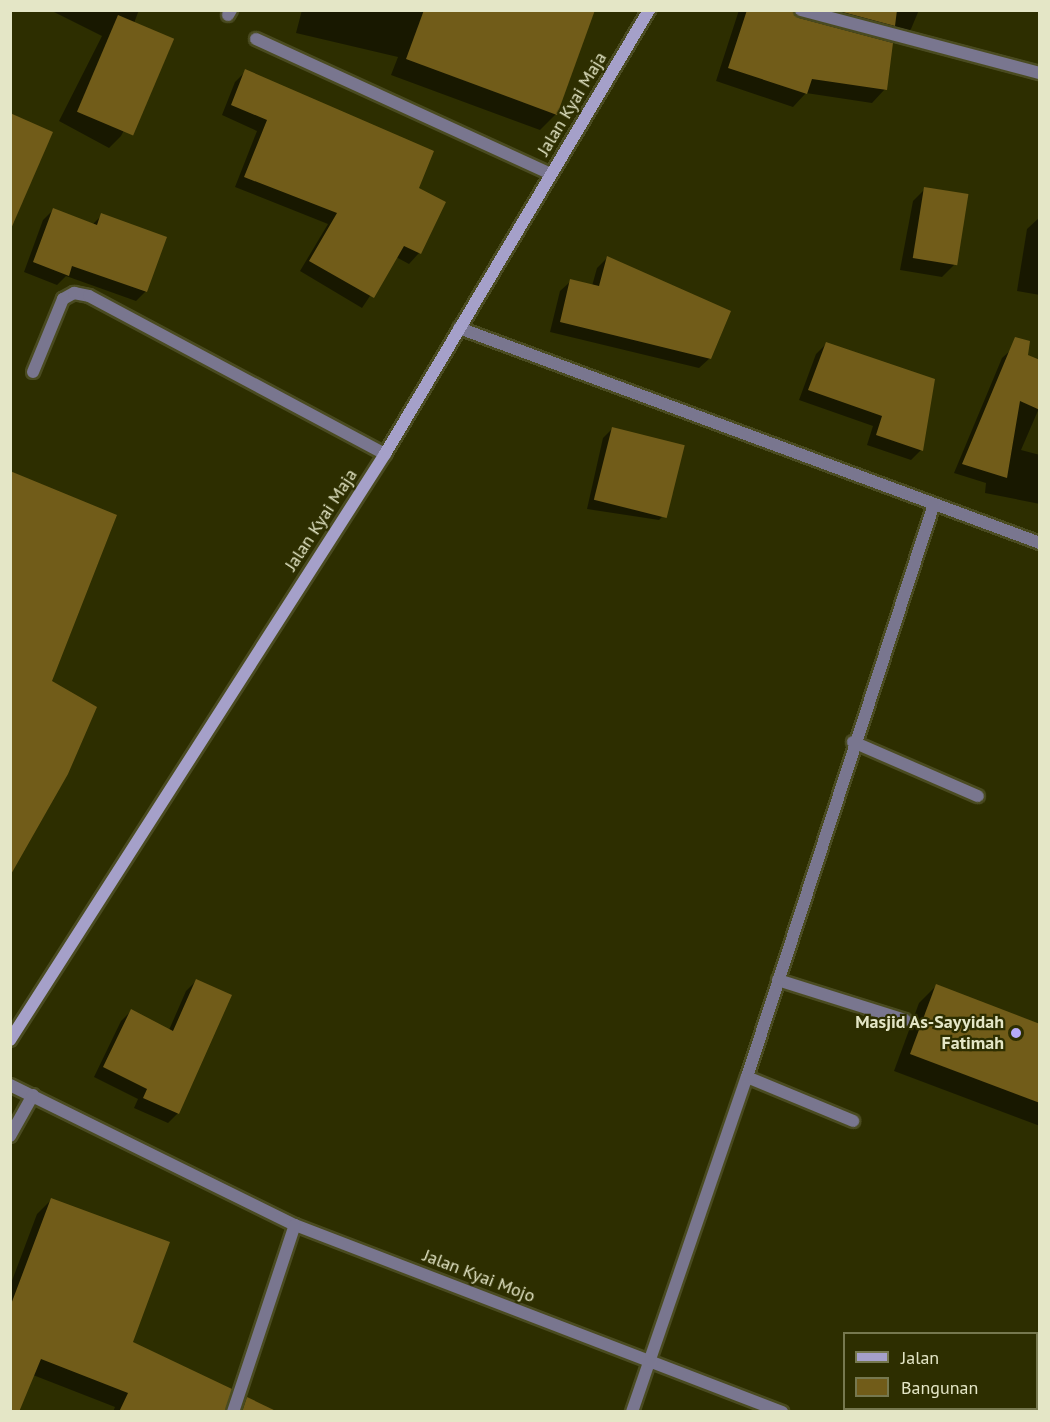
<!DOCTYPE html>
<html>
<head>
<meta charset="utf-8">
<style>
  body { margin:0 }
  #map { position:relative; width:1050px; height:1422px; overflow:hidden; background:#2d2e00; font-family:"PT Sans",sans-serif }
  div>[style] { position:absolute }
  .shadow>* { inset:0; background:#0007 }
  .building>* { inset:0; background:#715c19; transform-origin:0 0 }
  .roads { filter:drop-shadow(2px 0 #4a4b20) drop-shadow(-2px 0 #4a4b20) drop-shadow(0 2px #4a4b20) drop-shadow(0 -2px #4a4b20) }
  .lane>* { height:12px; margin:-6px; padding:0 6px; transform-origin:6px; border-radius:6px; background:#79768f }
  .street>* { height:12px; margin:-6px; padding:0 6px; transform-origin:6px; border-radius:6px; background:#79768f }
  .secondary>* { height:12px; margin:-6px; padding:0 6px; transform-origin:6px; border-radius:6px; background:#a5a0c9 }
  .dots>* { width:16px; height:16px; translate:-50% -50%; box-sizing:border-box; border:3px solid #2d2e00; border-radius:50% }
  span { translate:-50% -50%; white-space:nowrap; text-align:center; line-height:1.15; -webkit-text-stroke:4.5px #2d2e00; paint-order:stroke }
  .street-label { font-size:18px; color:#e4e6c6 }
  .poi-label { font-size:18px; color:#e4e6c6; font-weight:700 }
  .right { translate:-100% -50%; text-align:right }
  .frame { position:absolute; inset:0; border:12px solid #e4e6c6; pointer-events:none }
  .legend { position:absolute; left:843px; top:1332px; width:195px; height:78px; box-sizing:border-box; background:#2d2e00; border:2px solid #76784f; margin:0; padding:8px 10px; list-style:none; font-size:18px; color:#e4e6c6 }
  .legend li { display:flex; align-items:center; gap:12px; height:30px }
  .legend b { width:30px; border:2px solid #76784f }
</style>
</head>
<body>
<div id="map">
  <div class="shadow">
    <div style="clip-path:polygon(50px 10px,139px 10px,134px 23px,172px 39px,121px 136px,109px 148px,59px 121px,102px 36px)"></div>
    <div style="clip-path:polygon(302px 10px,593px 10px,556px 114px,540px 130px,391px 75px,398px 57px,296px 33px)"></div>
    <div style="clip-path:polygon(739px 10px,919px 10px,911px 29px,897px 43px,892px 41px,885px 89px,872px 103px,806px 93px,793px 107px,716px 81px)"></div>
    <div style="clip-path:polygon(246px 71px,417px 189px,444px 203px,419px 253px,409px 264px,396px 257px,362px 308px,300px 271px,328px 224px,235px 187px,257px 131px,222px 115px,235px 82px)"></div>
    <div style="clip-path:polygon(925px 189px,954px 265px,942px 277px,900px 270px,913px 201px)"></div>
    <div style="clip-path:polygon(53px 210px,93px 224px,102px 215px,146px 291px,136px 301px,66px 276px,57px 285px,24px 272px,43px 220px)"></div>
    <div style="clip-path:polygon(1040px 217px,1040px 295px,1017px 291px,1027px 229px)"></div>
    <div style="clip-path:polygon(607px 258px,710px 358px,699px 368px,550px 332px,560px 291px,571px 281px,592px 286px,597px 268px)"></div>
    <div style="clip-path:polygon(826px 344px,921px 450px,911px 460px,867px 445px,873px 426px,799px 400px,816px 354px)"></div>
    <div style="clip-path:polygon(1011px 350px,1040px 406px,1021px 450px,1040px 455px,1040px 504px,985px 493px,986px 483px,954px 473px,1002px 358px)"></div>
    <div style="clip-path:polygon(612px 429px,668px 511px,659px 520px,587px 509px,603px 438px)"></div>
    <div style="clip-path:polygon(196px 981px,178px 1113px,168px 1123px,134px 1108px,138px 1099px,94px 1077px,121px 1021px,131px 1011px,169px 1030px,186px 991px)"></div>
    <div style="clip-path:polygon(936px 986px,1040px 1025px,1040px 1126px,894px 1071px,919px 1003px)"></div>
    <div style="clip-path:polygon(51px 1200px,131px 1343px,213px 1412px,113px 1412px,115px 1407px,33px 1375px,10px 1412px,10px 1286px,37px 1214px)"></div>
  </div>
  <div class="building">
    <div style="clip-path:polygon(424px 10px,595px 10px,557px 115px,406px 59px)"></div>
    <div style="clip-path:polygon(747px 10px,793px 10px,799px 18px,893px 43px,887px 90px,812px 79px,807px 94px,728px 68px)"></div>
    <div style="clip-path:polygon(835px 10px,897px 10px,895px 26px)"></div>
    <div style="left:118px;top:15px;width:61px;height:105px;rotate:23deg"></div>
    <div style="clip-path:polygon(245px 69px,434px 151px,419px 188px,446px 202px,421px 254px,404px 246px,374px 298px,309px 261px,337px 213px,244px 177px,267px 120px,231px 105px)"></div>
    <div style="clip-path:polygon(10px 113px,53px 132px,10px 231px)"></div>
    <div style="left:924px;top:187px;width:45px;height:72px;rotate:9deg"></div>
    <div style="clip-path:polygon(53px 208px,97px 225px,101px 213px,167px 237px,147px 292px,72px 266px,69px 276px,33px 262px)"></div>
    <div style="clip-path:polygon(607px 256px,731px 311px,711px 359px,560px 322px,570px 279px,599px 286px)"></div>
    <div style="clip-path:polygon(1015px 337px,1030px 341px,1028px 355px,1040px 360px,1040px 410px,1020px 401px,1007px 478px,962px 464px)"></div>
    <div style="clip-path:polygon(826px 342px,935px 379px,923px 451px,876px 435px,882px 416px,808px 390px)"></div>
    <div style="left:612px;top:427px;width:75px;height:75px;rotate:14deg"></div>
    <div style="clip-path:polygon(10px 471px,117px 515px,52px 681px,97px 707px,68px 774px,10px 876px)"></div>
    <div style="clip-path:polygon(196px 979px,232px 995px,179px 1114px,143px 1098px,147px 1089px,103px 1067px,131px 1009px,173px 1031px)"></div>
    <div style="clip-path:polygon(936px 984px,1040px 1024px,1040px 1103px,910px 1054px)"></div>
    <div style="clip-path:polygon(51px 1198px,170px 1242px,133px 1342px,232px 1389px,225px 1412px,119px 1412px,128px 1393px,41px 1359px,19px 1412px,10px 1412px,10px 1307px)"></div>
    <div style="clip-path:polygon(247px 1397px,278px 1412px,242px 1412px)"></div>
  </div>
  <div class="roads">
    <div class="lane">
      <div style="left:256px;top:39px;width:324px;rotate:24.6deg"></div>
    </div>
    <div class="street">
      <div style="left:801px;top:10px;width:247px;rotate:14.8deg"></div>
      <div style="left:228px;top:15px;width:6px;rotate:-59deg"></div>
      <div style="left:459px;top:328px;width:620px;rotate:20.31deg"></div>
      <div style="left:33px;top:372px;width:79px;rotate:-67.7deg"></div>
      <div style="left:63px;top:299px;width:13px;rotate:-29deg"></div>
      <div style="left:74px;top:293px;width:15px;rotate:11deg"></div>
      <div style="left:89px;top:296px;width:336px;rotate:28.1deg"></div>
      <div style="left:853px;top:742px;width:136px;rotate:23.4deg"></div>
      <div style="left:778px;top:980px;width:133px;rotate:17.5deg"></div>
      <div style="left:747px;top:1077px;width:115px;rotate:22.5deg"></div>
      <div style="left:10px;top:1085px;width:318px;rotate:26.2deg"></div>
      <div style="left:295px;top:1225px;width:522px;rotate:21.01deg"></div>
      <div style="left:10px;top:1136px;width:47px;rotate:-60.7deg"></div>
      <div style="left:1036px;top:1393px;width:12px;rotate:-70deg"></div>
      <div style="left:233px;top:1412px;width:197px;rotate:-71.7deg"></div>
      <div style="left:632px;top:1412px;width:354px;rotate:-71.1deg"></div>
      <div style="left:747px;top:1077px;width:603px;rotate:-71.93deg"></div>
      <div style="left:1032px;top:1412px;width:4px;rotate:-90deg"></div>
    </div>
    <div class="secondary">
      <div style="left:10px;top:1040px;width:696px;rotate:-57.38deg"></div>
      <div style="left:385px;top:454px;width:517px;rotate:-59.26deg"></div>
    </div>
  </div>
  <div class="dots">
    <div style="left:1016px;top:1033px;background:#b6abf8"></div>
  </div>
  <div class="street-label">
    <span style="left:572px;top:104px;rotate:-59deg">Jalan Kyai Maja</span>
    <span style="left:321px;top:520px;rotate:-57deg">Jalan Kyai Maja</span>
    <span style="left:479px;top:1276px;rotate:21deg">Jalan Kyai Mojo</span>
  </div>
  <div class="poi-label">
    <span class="right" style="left:1004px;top:1033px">Masjid As-Sayyidah<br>Fatimah</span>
  </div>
  <div class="frame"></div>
  <ul class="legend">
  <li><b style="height:8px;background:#a5a0c9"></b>Jalan</li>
  <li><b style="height:16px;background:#715c19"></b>Bangunan</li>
  </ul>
</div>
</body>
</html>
